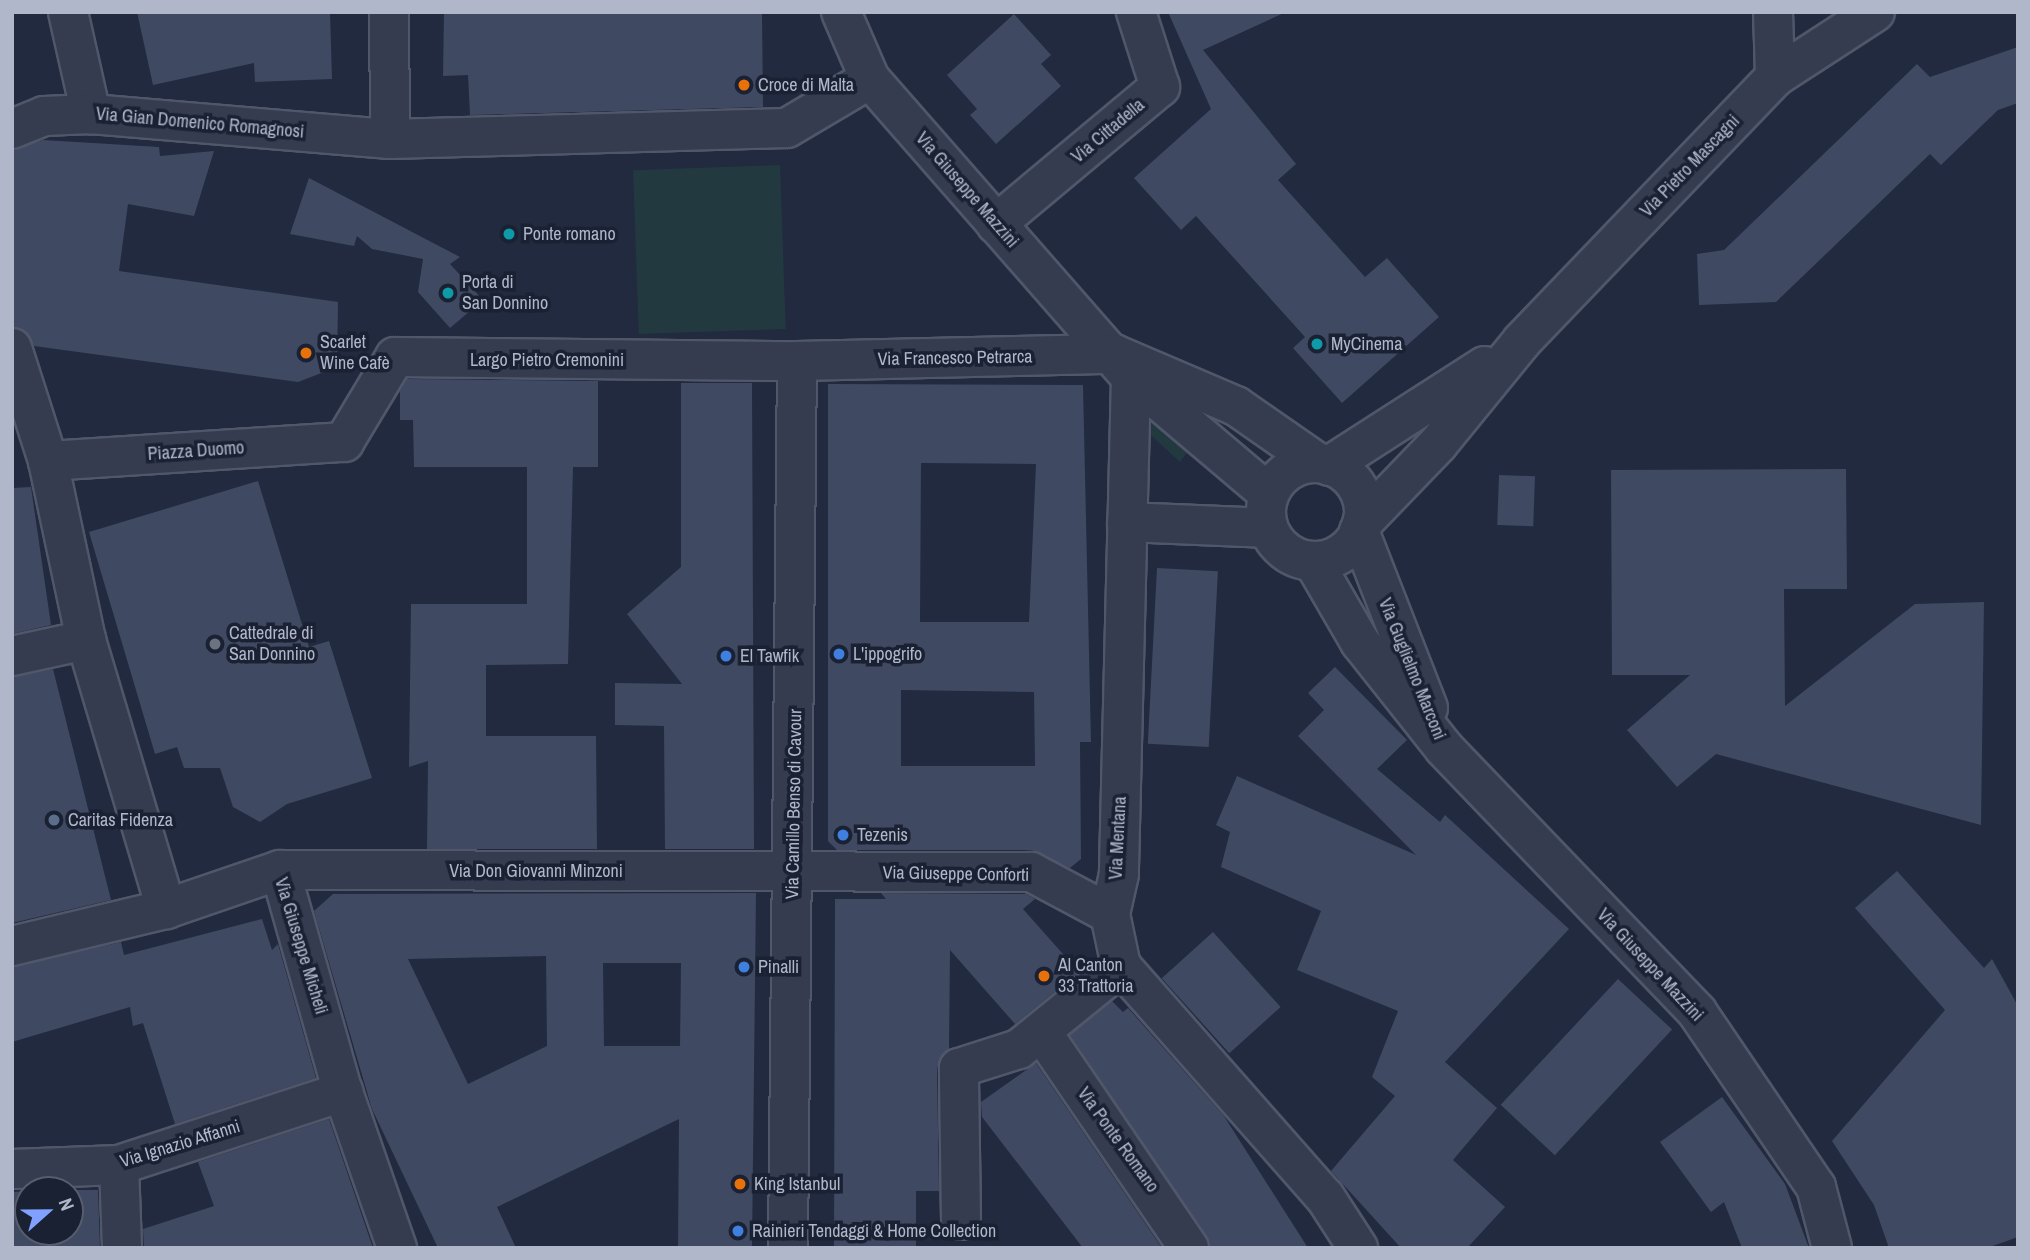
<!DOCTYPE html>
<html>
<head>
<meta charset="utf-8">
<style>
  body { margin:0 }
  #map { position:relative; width:2030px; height:1260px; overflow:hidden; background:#212a3f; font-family:"Archivo Narrow",sans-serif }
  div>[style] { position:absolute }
  .green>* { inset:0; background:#233940; transform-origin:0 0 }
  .building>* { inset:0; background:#3f4961; transform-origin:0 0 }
  .roads { filter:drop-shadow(2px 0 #50576a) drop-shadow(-2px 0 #50576a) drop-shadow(0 2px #50576a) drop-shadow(0 -2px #50576a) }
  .minor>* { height:38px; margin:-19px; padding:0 19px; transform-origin:19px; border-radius:19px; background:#353c4f }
  .minor>.ring { margin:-19px; padding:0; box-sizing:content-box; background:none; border:38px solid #353c4f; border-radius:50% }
  .dots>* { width:19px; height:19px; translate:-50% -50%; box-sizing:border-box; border:4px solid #1a2133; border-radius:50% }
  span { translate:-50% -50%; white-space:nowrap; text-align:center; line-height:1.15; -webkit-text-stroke:7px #1a2133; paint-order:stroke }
  .poi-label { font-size:18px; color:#b0b7ca }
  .left { translate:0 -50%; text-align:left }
  .street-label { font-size:18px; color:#b0b7ca }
  .frame { position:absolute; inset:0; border:14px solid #b0b7ca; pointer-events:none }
  .north { position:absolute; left:14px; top:1176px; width:70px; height:70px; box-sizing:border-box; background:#1a2133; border:2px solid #565d6f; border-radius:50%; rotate:69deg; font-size:19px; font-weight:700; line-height:28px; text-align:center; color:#b0b7ca }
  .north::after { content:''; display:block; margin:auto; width:24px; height:32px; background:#80a1ff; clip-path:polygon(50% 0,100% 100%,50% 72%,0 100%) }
</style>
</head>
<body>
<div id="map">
  <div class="green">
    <div style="left:780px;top:165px;width:164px;height:147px;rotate:88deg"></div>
    <div style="clip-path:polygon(1140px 402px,1191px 447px,1180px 462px,1141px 426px)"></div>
  </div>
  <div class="building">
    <div style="clip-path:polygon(137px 12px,330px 12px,332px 79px,255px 82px,254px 63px,153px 85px)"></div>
    <div style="clip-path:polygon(444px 12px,762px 12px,763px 107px,470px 115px,468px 75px,443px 76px)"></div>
    <div style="clip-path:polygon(1168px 12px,1286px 12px,1203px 50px,1296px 164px,1278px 180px,1365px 277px,1387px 258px,1439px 317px,1342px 403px,1293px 348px,1305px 337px,1196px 216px,1181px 230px,1134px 178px,1211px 109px)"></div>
    <div style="clip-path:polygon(1014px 14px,1051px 55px,1041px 64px,1061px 86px,996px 144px,970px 115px,977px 109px,947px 75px)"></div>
    <div style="clip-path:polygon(2018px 47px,2018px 103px,1998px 110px,1941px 165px,1930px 154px,1776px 302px,1699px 305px,1697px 254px,1724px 250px,1917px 64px,1930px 77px)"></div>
    <div style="clip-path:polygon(43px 140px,159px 147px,160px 156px,214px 151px,194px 216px,128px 204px,119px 271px,338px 302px,337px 367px,298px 382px,34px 346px,26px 331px,12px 327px,12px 150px)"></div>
    <div style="clip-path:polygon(309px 178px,460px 257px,450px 264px,483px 300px,450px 328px,418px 292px,423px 259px,372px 249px,357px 236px,354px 246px,290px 234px)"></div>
    <div style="clip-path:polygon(407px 379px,598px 381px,598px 467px,573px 467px,568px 664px,486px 665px,486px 736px,596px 736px,597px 849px,427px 849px,428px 761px,409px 767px,411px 604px,527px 604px,527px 467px,414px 467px,413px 420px,400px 420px,400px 391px)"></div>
    <div style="clip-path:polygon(681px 383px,752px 383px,754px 849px,665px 849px,664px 726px,615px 725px,615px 683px,682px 684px,627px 614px,681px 567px)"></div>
    <div style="clip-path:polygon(evenodd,828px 384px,1083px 385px,1091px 742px,1080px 742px,1081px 859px,1070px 868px,1032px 850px,837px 850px,828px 841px,828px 384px,921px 463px,1036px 464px,1029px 622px,920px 622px,921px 463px,828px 384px,901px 690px,1034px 692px,1035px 766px,901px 766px,901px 690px)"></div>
    <div style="clip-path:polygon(1846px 469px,1847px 589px,1784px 589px,1785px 706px,1915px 604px,1984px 602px,1981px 825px,1716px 754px,1677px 787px,1627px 730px,1690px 675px,1612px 675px,1611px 470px)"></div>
    <div style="left:1499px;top:475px;width:36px;height:50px;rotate:2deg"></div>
    <div style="clip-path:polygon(258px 481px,309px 647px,329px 641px,372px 778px,287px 804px,260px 822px,233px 807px,220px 768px,184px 768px,177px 747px,155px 754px,89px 532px)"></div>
    <div style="clip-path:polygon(31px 487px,51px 625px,12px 634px,12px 488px)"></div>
    <div style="left:1157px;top:568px;width:61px;height:176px;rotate:3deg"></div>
    <div style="clip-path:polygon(1335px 667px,1407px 740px,1377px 769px,1440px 822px,1445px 815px,1569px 929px,1445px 1062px,1497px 1108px,1453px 1160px,1505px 1207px,1467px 1248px,1401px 1248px,1331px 1171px,1395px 1096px,1372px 1077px,1398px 1011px,1297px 970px,1321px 911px,1221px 867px,1230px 832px,1216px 825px,1237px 776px,1416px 855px,1298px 736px,1324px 710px,1308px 693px)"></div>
    <div style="clip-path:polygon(53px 669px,111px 900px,12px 923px,12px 677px)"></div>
    <div style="clip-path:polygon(1897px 871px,1984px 968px,1992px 959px,2018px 1006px,2018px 1237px,1987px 1248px,1889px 1248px,1874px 1205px,1832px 1141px,1945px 1010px,1855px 908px)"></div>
    <div style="clip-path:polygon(evenodd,756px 893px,752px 1248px,678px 1248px,679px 1119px,497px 1207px,516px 1248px,438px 1248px,372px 1109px,314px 911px,333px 894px,756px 893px,546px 956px,547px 1046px,468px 1084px,408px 959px,546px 956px,756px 893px,603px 963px,681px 963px,680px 1046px,604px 1046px,603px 963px)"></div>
    <div style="clip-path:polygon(881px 893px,1026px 894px,1035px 899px,1023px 909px,1079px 972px,1015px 1024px,950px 950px,949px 1049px,937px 1068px,939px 1191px,916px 1191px,916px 1248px,834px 1248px,835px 899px,886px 899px)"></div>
    <div style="clip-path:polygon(262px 919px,272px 950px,278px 944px,316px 1078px,175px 1124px,143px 1023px,133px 1026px,130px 1007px,12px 1042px,12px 967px,121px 942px,124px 955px)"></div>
    <div style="left:1213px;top:932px;width:101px;height:69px;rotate:48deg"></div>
    <div style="left:1618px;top:979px;width:74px;height:172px;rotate:43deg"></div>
    <div style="clip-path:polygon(1112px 1001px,1123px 1012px,1128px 1008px,1224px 1116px,1308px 1248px,1211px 1248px,1070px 1035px)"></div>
    <div style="clip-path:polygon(1036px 1063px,1162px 1248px,1083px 1248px,982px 1117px,981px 1102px)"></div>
    <div style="clip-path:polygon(1722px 1097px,1785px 1184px,1809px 1248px,1742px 1248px,1724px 1202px,1711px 1212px,1660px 1142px)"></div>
    <div style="clip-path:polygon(329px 1119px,373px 1248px,144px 1248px,143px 1229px,214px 1206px,198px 1162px)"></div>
    <div style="clip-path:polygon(70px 1190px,98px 1190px,100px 1248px,12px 1248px,12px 1192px,28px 1191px,28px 1232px,70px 1232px)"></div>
  </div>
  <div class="roads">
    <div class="minor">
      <div style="left:68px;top:12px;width:105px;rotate:77.3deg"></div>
      <div style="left:389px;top:12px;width:127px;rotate:89.5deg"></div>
      <div style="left:841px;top:12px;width:73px;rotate:66.6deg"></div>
      <div style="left:870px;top:79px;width:396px;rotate:48.8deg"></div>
      <div style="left:1131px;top:377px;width:181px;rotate:40.3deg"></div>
      <div style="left:1773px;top:12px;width:65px;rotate:88.2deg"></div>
      <div style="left:12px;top:129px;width:35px;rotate:-22deg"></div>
      <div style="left:44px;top:116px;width:47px;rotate:-2.4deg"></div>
      <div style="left:91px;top:114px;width:300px;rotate:4.8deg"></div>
      <div style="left:390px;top:139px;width:397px;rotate:-1.6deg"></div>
      <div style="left:787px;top:128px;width:96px;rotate:-30.6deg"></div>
      <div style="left:996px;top:224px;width:214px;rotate:-39.9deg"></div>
      <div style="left:1160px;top:87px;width:79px;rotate:-107.7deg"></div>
      <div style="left:12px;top:348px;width:119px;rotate:72.3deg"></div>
      <div style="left:48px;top:461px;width:183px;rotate:78deg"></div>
      <div style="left:86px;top:640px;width:281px;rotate:73.4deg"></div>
      <div style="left:1131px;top:377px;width:497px;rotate:91.4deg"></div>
      <div style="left:1119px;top:874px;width:41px;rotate:102.7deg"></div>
      <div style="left:1110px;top:914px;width:53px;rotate:78.1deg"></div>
      <div style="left:1121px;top:966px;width:308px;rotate:48.6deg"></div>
      <div style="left:1325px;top:1197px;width:61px;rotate:57.1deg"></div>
      <div style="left:48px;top:461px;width:297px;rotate:-3.7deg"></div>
      <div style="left:344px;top:442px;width:99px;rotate:-59deg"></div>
      <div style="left:395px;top:357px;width:402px;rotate:0.6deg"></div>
      <div style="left:797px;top:361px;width:317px;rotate:-1.3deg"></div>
      <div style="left:1114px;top:354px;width:133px;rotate:23.1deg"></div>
      <div style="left:1236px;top:406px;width:100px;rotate:34.8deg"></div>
      <div class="ring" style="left:1266px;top:463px;width:60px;height:60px"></div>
      <div style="left:1329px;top:466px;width:185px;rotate:-32.7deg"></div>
      <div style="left:1127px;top:522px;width:141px;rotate:2.4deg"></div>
      <div style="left:1362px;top:523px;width:110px;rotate:-46.1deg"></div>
      <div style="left:1438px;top:444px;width:133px;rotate:-50.8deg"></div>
      <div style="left:1522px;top:341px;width:366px;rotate:-46.2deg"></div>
      <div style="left:1775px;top:77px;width:119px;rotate:-33deg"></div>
      <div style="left:1359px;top:531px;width:190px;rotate:68.7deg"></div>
      <div style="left:1313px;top:561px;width:94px;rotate:59.9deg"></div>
      <div style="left:1360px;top:642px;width:135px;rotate:51.6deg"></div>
      <div style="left:1444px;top:748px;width:366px;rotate:46.2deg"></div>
      <div style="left:1697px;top:1012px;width:212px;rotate:55.8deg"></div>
      <div style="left:1816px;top:1187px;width:63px;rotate:75.3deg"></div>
      <div style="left:12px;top:656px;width:76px;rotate:-12.2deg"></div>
      <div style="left:280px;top:870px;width:231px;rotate:74.2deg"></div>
      <div style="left:343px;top:1092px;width:165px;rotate:70.9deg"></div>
      <div style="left:12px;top:946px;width:158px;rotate:-13.5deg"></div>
      <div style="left:166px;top:909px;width:120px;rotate:-18.9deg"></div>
      <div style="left:280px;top:870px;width:751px;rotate:0.15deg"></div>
      <div style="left:1031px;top:872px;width:89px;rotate:28deg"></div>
      <div style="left:1043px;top:1034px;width:259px;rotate:55.7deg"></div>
      <div style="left:119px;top:1165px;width:83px;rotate:87.9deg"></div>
      <div style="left:12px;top:1169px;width:107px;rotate:-2.1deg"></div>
      <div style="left:119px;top:1165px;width:236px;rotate:-18.1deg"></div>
      <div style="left:961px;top:1220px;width:152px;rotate:-90.8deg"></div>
      <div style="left:959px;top:1068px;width:63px;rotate:-17.6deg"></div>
      <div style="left:1019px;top:1049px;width:132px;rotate:-39.1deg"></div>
      <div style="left:788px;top:1248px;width:887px;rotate:-89.42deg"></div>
    </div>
  </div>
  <div class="dots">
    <div style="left:744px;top:85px;background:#e8710a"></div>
    <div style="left:509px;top:234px;background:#0f9aa8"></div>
    <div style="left:448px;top:293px;background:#0f9aa8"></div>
    <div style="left:1317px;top:344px;background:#0f9aa8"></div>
    <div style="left:306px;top:353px;background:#e8710a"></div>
    <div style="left:215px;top:644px;background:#6b7280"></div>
    <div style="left:839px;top:654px;background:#3f7fe0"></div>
    <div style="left:726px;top:656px;background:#3f7fe0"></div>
    <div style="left:54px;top:820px;background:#5c6f8a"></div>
    <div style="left:843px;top:835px;background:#3f7fe0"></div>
    <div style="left:744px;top:967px;background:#3f7fe0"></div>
    <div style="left:1044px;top:976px;background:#e8710a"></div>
    <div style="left:740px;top:1184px;background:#e8710a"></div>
    <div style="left:738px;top:1231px;background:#3f7fe0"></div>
  </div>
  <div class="poi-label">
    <span class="left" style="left:758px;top:85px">Croce di Malta</span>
    <span class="left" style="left:523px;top:234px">Ponte romano</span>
    <span class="left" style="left:462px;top:293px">Porta di<br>San Donnino</span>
    <span class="left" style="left:320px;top:353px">Scarlet<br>Wine Cafè</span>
    <span class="left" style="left:1331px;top:344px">MyCinema</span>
    <span class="left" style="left:229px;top:644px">Cattedrale di<br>San Donnino</span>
    <span class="left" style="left:853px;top:654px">L'ippogrifo</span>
    <span class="left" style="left:740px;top:656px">El Tawfik</span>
    <span class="left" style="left:68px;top:820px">Caritas Fidenza</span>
    <span class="left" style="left:857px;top:835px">Tezenis</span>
    <span class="left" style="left:1058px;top:976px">Al Canton<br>33 Trattoria</span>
    <span class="left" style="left:758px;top:967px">Pinalli</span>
    <span class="left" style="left:754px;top:1184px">King Istanbul</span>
    <span class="left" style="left:752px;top:1231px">Rainieri Tendaggi &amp; Home Collection</span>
  </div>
  <div class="street-label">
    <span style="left:200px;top:123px;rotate:5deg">Via Gian Domenico Romagnosi</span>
    <span style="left:1108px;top:131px;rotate:-40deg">Via Cittadella</span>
    <span style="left:1690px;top:166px;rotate:-46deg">Via Pietro Mascagni</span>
    <span style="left:967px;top:190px;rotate:49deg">Via Giuseppe Mazzini</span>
    <span style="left:955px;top:358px;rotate:-1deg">Via Francesco Petrarca</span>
    <span style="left:547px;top:360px">Largo Pietro Cremonini</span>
    <span style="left:196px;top:451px;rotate:-4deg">Piazza Duomo</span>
    <span style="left:1412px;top:669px;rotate:68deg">Via Guglielmo Marconi</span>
    <span style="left:794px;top:804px;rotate:-89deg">Via Camillo Benso di Cavour</span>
    <span style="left:1118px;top:838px;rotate:-87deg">Via Mentana</span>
    <span style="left:536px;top:871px">Via Don Giovanni Minzoni</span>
    <span style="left:956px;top:874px;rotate:1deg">Via Giuseppe Conforti</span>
    <span style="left:301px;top:946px;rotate:73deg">Via Giuseppe Micheli</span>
    <span style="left:1650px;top:965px;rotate:47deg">Via Giuseppe Mazzini</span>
    <span style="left:1118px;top:1140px;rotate:54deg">Via Ponte Romano</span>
    <span style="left:180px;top:1144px;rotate:-17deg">Via Ignazio Affanni</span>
  </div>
  <div class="frame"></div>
  <div class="north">N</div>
</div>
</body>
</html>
